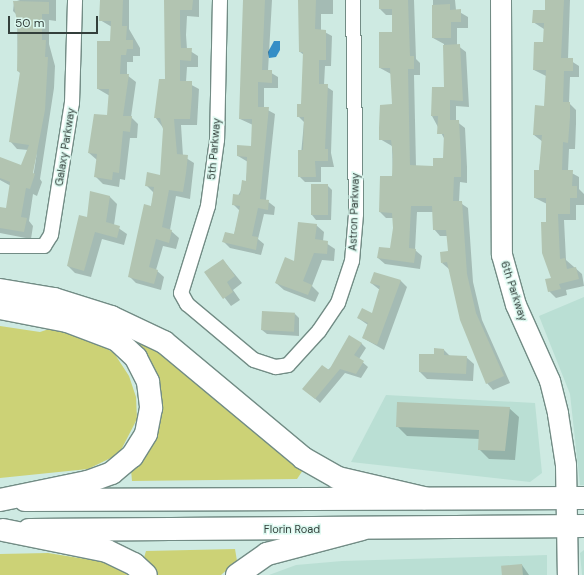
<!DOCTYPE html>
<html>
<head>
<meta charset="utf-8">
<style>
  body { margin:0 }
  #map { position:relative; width:584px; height:575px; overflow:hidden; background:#ceeae2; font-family:"DM Sans",sans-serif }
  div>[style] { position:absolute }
  .built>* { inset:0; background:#badfd4 }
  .green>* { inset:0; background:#ccd276 }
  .water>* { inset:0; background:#348ec6 }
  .shadow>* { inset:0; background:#0003 }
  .building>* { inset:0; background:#b2c4b1; transform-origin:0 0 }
  .roads { filter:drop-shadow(1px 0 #728c85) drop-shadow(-1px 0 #728c85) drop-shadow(0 1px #728c85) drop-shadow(0 -1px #728c85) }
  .street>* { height:14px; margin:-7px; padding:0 7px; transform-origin:7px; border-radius:7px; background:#fff }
  .secondary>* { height:20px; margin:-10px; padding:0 10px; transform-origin:10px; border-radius:10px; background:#fff }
  .primary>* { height:22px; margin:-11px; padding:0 11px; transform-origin:11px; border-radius:11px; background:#fff }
  .highway>* { height:22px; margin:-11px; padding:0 11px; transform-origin:11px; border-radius:11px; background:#fff }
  span { translate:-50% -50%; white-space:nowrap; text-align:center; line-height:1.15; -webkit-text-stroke:3px #dbf8ef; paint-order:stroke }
  .street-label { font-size:11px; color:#333f3b }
  .scale { position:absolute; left:8px; top:16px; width:90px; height:18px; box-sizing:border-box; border:2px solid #333f3b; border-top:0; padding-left:5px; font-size:12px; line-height:14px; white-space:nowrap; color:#333f3b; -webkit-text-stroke:3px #dbf8ef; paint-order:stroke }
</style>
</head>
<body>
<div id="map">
  <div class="built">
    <div style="clip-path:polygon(584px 297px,584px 485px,580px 485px,570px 394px,539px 316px)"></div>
    <div style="clip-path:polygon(386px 395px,535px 403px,542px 473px,530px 482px,351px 462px)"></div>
    <div style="clip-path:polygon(584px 550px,584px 575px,582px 575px,580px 553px)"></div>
    <div style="clip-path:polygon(547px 555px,547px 575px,269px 575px,296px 565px,342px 561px)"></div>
  </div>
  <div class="green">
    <div style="clip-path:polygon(0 326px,40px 332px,52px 328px,88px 338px,114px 353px,129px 376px,136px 397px,137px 419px,119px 454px,88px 469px,0 478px)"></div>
    <div style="clip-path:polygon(142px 342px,166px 355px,303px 470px,297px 479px,132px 481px,131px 470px,147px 450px,136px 350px)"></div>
    <div style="clip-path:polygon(235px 549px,237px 561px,221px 575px,158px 575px,143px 561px,146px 551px)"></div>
    <div style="clip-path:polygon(48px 553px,104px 562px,129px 575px,0 575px,0 554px)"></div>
  </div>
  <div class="water">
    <div style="clip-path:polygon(274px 41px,280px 41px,280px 50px,276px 57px,269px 58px,268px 52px)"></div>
  </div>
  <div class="shadow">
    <div style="clip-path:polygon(evenodd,20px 0,56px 0,56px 21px,49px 20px,49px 44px,55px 66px,54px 88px,40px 179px,42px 182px,37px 196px,33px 194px,29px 221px,33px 226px,31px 239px,0 233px,0 208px,7px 209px,11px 186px,0 180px,0 165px,22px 166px,28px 150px,17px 149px,10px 141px,21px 74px,18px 71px,17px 15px,13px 11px,14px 2px,20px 0,37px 152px,33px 178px,31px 177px,37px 152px)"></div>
    <div style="clip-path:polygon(100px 0,129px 0,129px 29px,140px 48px,140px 56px,133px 56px,133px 62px,127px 62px,127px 75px,136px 82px,131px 117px,138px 124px,137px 138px,130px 138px,125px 180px,120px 179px,119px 187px,103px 184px,96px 177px,97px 160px,89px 153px,108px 116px,110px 96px,98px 89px,111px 42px,112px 27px,100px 20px)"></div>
    <div style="clip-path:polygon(165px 0,199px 0,199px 17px,187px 16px,186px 35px,187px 49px,198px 56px,198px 67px,187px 67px,186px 82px,199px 89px,197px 125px,181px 125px,183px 156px,194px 163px,190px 199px,176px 196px,170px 230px,179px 238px,176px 249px,163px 246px,156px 270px,164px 277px,161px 290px,136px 283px,129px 276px,151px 207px,154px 193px,146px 185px,161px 176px,164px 129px,155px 117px,166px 80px)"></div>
    <div style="clip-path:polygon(244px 0,272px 0,268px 71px,278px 77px,278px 88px,264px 88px,264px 108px,275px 114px,266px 200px,275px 207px,274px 215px,264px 214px,258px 239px,264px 244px,261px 255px,230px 248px,224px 242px,234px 235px,240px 211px,233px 204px,246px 182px,248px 162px,238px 156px,252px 147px,253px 125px,240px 119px)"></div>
    <div style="clip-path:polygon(299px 0,333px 0,333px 14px,321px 14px,321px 30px,332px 36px,331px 66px,325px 66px,324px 85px,333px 91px,331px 153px,334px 167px,321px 167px,321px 182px,305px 182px,299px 176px,304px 122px,298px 116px,302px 105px,304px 55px,300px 52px)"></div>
    <div style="clip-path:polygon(380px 0,414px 0,416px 59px,420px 63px,420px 75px,414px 75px,416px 166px,434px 167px,444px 159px,445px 140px,432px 116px,445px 88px,444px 44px,433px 38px,433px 0,455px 0,456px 10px,468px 17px,468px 28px,457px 28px,457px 45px,466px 52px,469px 107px,456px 106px,456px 121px,465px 128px,467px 167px,467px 183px,460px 182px,459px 202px,468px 208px,473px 282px,482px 320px,510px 383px,493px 390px,487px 383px,449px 269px,442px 263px,449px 252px,448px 236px,440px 236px,434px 229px,433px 212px,417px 212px,415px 250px,422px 256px,420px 269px,385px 264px,378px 258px,391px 249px,394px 228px,393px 218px,386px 218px,380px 212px,393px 177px,392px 146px,380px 139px,394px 105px,391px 74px,380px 68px,393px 33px,393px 15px,386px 15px,380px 9px)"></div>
    <div style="clip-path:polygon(546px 0,570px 0,568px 59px,579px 66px,579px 77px,570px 77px,569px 103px,576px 110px,576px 124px,575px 149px,569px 149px,568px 171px,579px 177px,579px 189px,584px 194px,584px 205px,576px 205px,576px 220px,564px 220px,566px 260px,582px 274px,584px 286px,566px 290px,567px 295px,556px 298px,549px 291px,553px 278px,547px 204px,535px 198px,543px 142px,534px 135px,545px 107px,546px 76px,534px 70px,544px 43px,544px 29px,533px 22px,546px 11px)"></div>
    <div style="clip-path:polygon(327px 185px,332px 190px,331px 220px,316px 220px,312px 215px)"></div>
    <div style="clip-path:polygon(109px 196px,117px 204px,114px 225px,127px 234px,124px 245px,102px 239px,91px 277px,75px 273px,68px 266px,88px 219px)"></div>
    <div style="clip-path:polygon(316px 225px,324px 232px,323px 241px,335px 249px,334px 261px,322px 260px,312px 286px,319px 293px,315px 302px,284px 290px,276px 283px,295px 262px)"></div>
    <div style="clip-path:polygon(223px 260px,242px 283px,233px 290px,240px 300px,231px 306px,205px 272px)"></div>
    <div style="clip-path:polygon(401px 281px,407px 287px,384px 350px,363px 338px,368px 325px,358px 318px,373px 314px,380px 290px,371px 283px)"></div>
    <div style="clip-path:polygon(295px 314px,299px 318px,299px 336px,267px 334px,262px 330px)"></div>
    <div style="clip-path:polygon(361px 343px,366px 348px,359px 359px,368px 367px,361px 378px,345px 373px,320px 403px,304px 389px)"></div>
    <div style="clip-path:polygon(444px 350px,450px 356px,466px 357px,474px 364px,473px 381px,427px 379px,420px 372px)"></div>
    <div style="clip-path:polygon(509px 408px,519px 417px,515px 460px,489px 459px,479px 449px,480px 439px,407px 436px,397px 426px)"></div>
    <div style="clip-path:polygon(522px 565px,529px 575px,502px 575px)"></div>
  </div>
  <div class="building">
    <div style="clip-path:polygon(100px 0,123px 0,122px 26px,127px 26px,126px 40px,133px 40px,133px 49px,127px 49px,126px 55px,121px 55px,120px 74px,129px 74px,123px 116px,132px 116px,130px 132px,123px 131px,119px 173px,113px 172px,112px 180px,94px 177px,97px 154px,88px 153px,94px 114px,107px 115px,109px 89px,97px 89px,97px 41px,110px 41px,111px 21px,99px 21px)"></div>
    <div style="clip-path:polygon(164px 0,193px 0,192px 10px,180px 10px,180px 28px,181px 48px,192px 48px,191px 61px,180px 60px,180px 81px,192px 81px,192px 95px,190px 119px,174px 119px,177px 154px,188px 155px,186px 173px,183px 192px,169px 190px,162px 227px,172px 230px,169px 243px,156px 239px,149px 267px,158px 270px,154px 284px,128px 277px,144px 204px,151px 206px,154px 187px,145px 186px,147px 172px,160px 175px,163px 129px,160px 118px,154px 118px,159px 79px,165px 79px)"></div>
    <div style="clip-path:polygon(243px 0,265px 0,262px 70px,272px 70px,272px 83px,258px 82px,258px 107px,269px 107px,260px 199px,269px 200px,268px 210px,258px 208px,252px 236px,258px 237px,256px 250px,222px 242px,225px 232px,234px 234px,240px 206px,232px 205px,233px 194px,240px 195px,242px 180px,246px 181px,247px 157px,237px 156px,237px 145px,251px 146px,252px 119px,239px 119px)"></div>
    <div style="clip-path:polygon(298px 0,316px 0,315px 29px,326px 30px,326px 60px,319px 60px,319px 84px,328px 84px,325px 149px,328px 149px,328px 161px,315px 161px,316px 177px,298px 177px,298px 150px,303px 150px,304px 117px,297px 117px,297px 104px,301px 104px,303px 52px,299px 52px)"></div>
    <div style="clip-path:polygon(379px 0,408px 0,410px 56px,414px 56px,414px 69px,408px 69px,410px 165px,433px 166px,433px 158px,443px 158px,444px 134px,437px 134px,438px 116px,431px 116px,432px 87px,444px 87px,443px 45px,460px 44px,463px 101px,450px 100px,450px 120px,459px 120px,461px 160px,461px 177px,454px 177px,453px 201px,462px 201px,467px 274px,476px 313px,504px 376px,486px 384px,460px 320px,447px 262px,441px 263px,440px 252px,448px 251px,446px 230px,433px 230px,432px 206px,411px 206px,409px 248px,416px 249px,414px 263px,377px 258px,379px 247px,390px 248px,393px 228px,392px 213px,379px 212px,380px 176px,392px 176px,393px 155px,391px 140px,379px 140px,379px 128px,380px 105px,392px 104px,390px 68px,379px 68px,379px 32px,392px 32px,392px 9px,379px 9px)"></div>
    <div style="clip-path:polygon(545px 0,564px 0,561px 58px,573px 58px,573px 71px,564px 71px,563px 102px,570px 102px,570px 117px,568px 143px,563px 142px,562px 170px,573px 170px,572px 186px,577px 186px,577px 198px,570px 198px,570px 214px,558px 214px,560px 259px,565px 258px,567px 269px,576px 267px,579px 279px,559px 284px,561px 289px,548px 292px,545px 279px,551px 278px,542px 253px,541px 222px,546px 222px,546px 198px,534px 198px,534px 170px,539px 170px,542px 135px,533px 135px,535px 105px,544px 106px,546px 70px,533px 70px,534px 42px,543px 42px,544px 23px,532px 23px,533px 10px,545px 10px)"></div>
    <div style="clip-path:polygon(13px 1px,49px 2px,49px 14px,42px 14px,42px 40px,46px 40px,45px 57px,48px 57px,45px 110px,33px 173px,35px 174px,30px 189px,26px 188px,21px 217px,27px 218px,24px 232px,0 228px,0 207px,6px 208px,10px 182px,0 178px,0 157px,21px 165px,29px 145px,9px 142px,20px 72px,17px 71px,18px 26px)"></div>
    <div style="clip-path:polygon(450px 4px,450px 10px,461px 9px,461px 22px,451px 22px,451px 38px,432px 38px,432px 5px)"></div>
    <div style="left:311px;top:184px;width:17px;height:31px"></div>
    <div style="clip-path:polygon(90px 191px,110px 196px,106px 222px,120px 226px,117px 238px,95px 232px,84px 271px,67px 266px,79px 215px,87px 217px)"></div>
    <div style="clip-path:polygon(298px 222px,317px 224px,315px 239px,328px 241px,327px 254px,314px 253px,303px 281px,312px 285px,308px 295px,275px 283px,285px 257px,294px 261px)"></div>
    <div style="clip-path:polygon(223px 259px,235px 276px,227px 282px,233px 292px,223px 299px,204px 272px)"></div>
    <div style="clip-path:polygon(374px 272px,401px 280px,377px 345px,362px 338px,368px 323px,357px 318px,362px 308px,372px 313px,380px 286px,370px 283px)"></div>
    <div style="left:262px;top:311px;width:33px;height:19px;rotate:3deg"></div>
    <div style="clip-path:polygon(349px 335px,362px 343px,354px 355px,364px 361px,356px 374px,340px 369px,315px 399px,302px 389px,322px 365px,329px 370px)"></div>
    <div style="clip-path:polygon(434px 348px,444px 349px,444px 355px,467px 356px,466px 374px,419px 372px,419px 354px,434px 354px)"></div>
    <div style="clip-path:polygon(397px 402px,510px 407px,505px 451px,478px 450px,479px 430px,396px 427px)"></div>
    <div style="left:522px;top:564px;width:11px;height:21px;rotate:85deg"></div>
  </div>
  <div class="roads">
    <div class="street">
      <div style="left:220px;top:0;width:140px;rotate:91.2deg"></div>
      <div style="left:217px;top:140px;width:67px;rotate:97.8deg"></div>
      <div style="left:208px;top:206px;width:91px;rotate:107.2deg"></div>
      <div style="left:181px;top:293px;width:13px;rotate:61deg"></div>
      <div style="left:187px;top:304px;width:87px;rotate:39.9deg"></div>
      <div style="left:254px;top:360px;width:23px;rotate:18deg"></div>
      <div style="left:276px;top:367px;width:12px;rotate:-9deg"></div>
      <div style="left:288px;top:365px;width:46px;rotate:-47.6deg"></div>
      <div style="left:319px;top:331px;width:34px;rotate:-56deg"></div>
      <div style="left:338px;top:303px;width:44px;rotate:-71.6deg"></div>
      <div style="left:352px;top:261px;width:47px;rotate:-85.1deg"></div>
      <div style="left:356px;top:214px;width:214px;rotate:-90.8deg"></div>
      <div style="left:0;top:246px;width:44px"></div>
      <div style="left:44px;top:246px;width:13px;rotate:-58deg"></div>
      <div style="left:51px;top:235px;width:134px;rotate:-81deg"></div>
      <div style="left:72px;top:103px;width:103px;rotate:-88.3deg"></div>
    </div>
    <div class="secondary">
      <div style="left:501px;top:0;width:255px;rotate:89.8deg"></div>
      <div style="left:502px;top:255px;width:52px;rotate:74.4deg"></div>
      <div style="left:516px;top:305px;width:83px;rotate:65.9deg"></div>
      <div style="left:550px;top:381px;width:34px;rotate:76deg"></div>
      <div style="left:558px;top:414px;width:52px;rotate:81.1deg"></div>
      <div style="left:566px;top:465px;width:110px;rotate:89deg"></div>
    </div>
    <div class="primary">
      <div style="left:25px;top:500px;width:559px;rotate:-0.2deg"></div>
      <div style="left:29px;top:530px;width:555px;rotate:-0.41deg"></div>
    </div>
    <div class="highway">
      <div style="left:0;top:290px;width:55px;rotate:9.5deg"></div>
      <div style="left:54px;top:299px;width:60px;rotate:17.5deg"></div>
      <div style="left:111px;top:317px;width:59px;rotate:25.3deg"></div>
      <div style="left:164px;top:342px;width:181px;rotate:39.8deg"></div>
      <div style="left:303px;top:458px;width:40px;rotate:29.7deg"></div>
      <div style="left:338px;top:478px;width:88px;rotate:13.1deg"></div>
      <div style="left:0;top:308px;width:68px;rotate:11deg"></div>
      <div style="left:67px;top:321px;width:53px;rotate:20.8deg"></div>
      <div style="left:117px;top:340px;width:26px;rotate:43deg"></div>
      <div style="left:136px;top:358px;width:27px;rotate:63deg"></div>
      <div style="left:148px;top:382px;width:26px;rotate:83deg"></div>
      <div style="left:151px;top:408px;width:26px;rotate:101deg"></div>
      <div style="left:146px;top:434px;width:26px;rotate:122deg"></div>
      <div style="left:132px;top:456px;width:26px;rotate:140deg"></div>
      <div style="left:112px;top:473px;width:27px;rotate:160deg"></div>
      <div style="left:87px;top:482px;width:89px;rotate:168.3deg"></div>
      <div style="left:3px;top:530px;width:106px;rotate:11.4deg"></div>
      <div style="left:107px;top:551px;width:30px;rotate:26deg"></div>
      <div style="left:134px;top:564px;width:16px;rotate:43deg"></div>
      <div style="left:237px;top:575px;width:37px;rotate:-35deg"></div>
      <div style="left:267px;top:554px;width:98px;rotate:-14.7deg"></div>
    </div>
  </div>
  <div class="street-label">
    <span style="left:65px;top:147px;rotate:-81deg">Galaxy Parkway</span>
    <span style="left:214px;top:149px;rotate:-85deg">5th Parkway</span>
    <span style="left:354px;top:212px;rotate:-88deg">Astron Parkway</span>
    <span style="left:514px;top:291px;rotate:72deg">6th Parkway</span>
    <span style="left:292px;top:529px">Florin Road</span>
  </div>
  <div class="scale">50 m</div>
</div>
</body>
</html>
